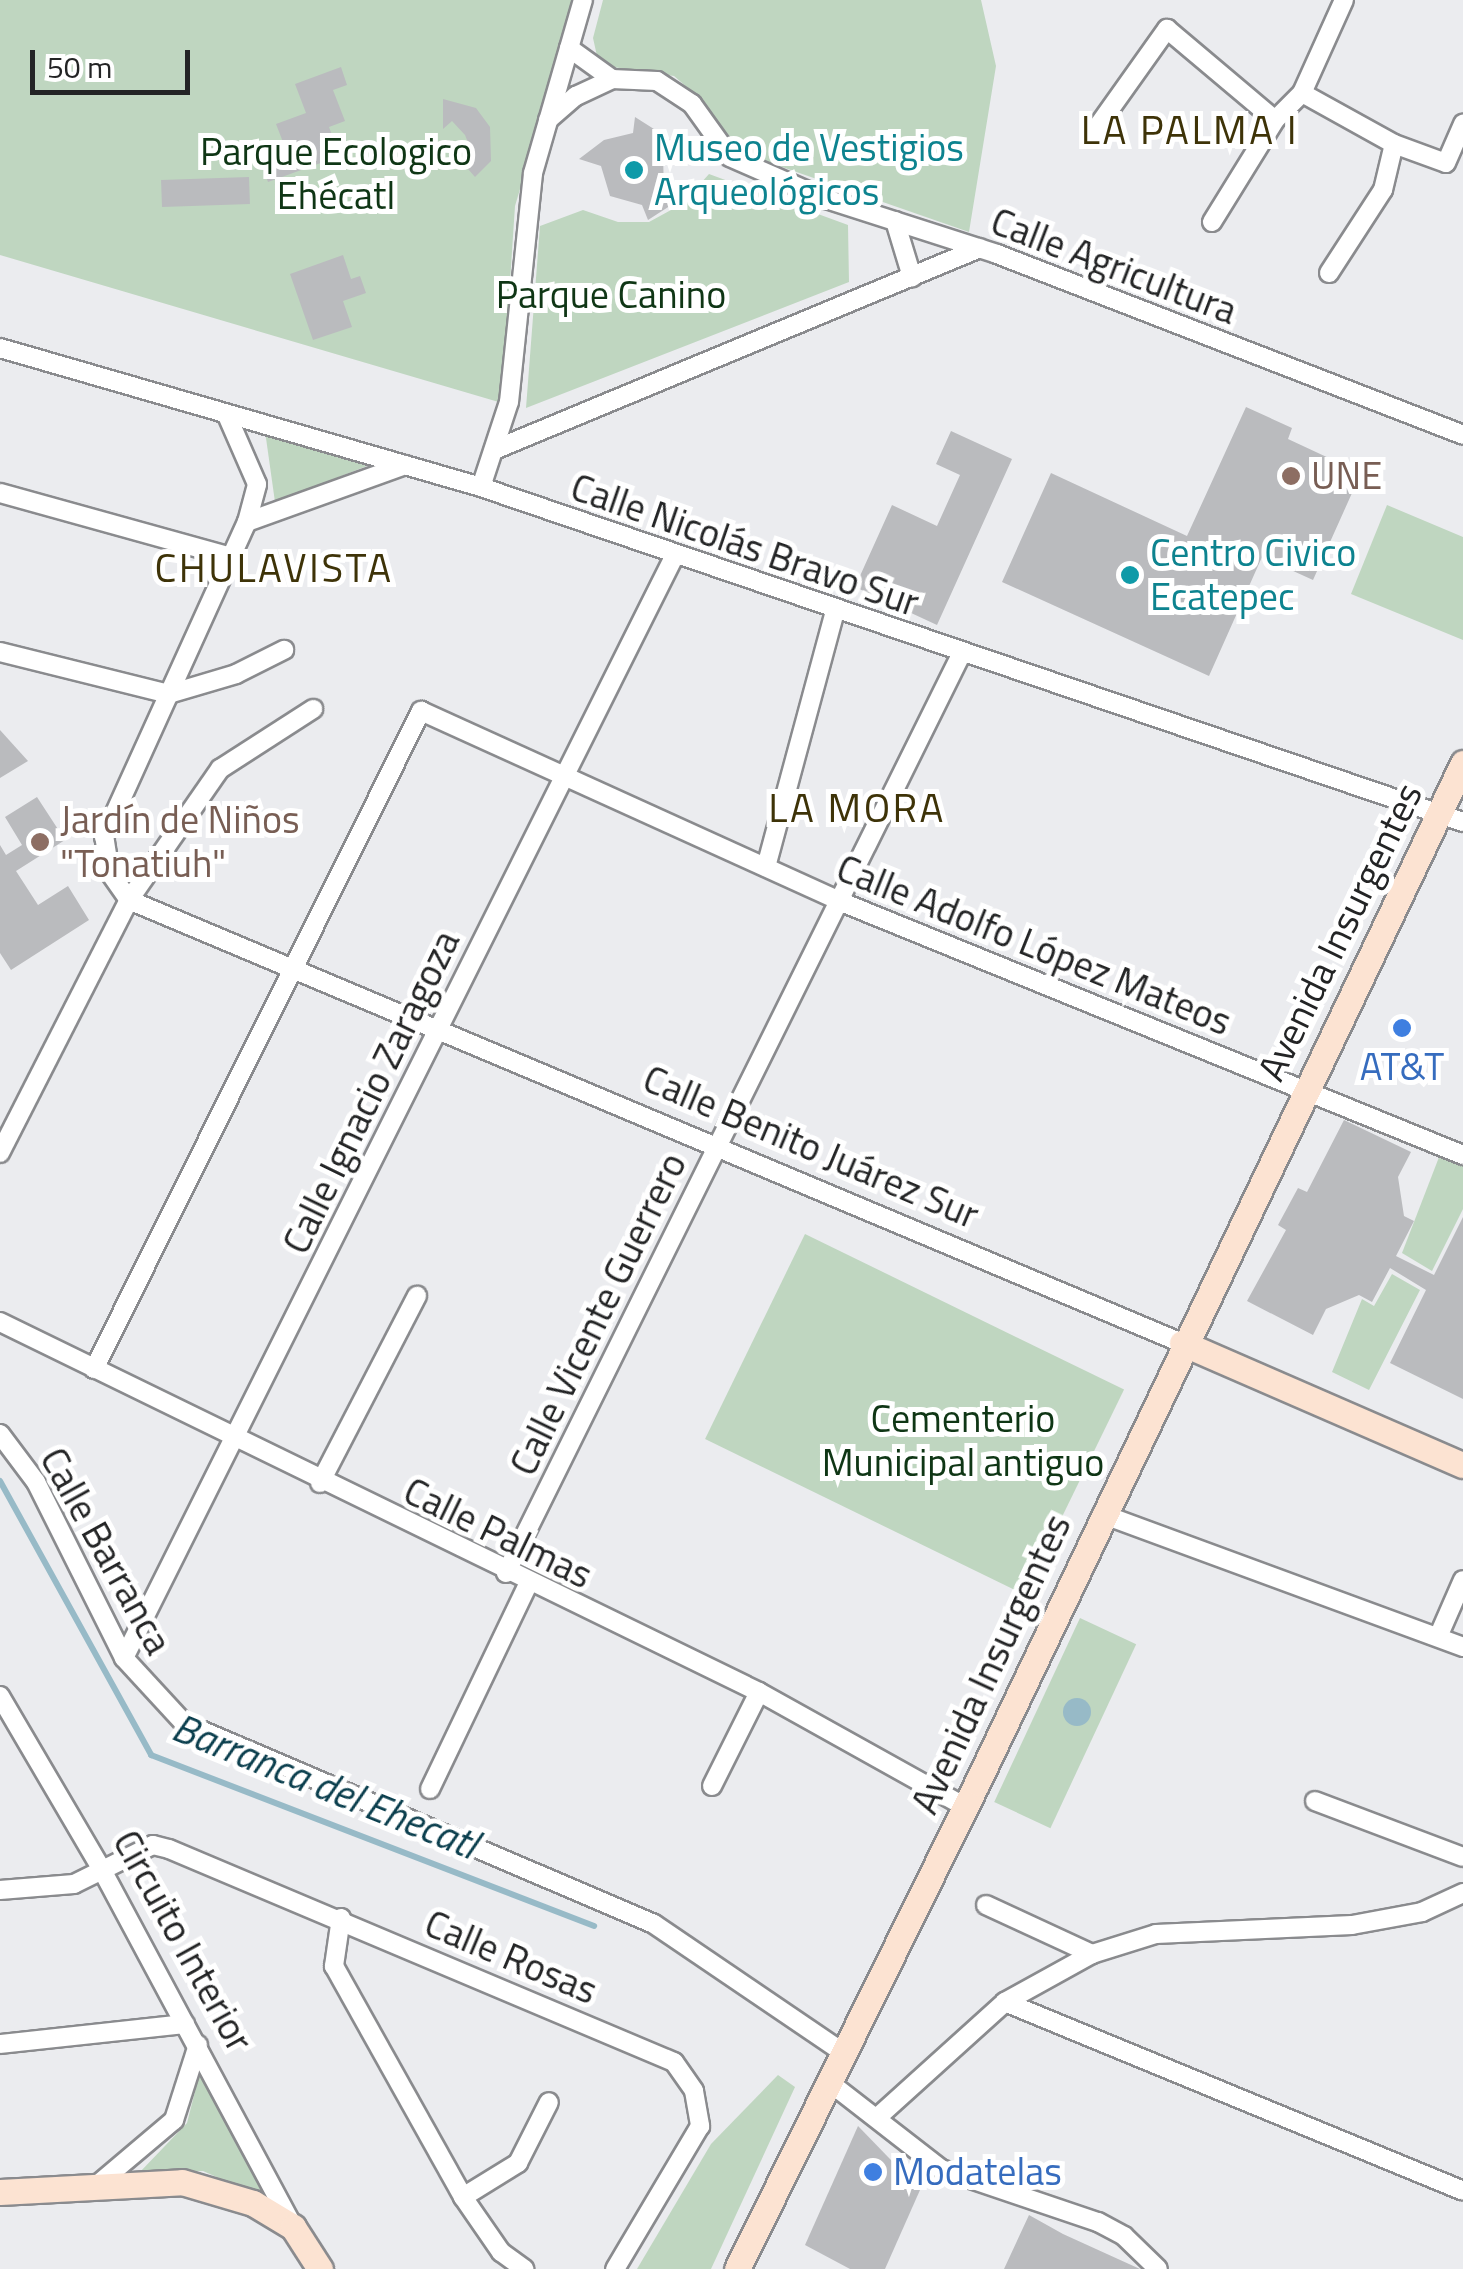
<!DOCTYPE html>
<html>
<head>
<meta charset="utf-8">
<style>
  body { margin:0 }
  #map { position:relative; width:1463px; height:2269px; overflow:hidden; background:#ebecef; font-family:"Titillium Web",sans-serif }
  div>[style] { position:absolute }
  .green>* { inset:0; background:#bfd6c0; transform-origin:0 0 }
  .water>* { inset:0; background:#97bac7 }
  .round { border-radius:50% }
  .stream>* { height:6px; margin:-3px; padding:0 3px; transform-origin:3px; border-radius:3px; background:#97bac7 }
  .building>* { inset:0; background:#babbbe; transform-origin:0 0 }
  .roads { filter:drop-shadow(2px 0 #8a8b8e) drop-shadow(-2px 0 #8a8b8e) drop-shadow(0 2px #8a8b8e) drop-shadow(0 -2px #8a8b8e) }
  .street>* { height:18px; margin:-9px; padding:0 9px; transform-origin:9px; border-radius:9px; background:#fff }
  .secondary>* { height:25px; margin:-12.5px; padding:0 12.5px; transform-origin:12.5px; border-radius:12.5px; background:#fce3d2 }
  .dots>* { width:28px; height:28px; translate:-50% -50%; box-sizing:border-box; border:5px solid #fff; border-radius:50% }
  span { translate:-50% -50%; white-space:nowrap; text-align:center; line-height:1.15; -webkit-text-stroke:10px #fff; paint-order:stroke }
  .culture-label { font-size:38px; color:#0d838f }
  .left { translate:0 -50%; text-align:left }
  .park-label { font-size:38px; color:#0f3615 }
  .street-label { font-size:38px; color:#232425 }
  .education-label { font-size:38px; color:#785e54 }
  .shop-label { font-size:38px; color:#366cbe }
  .neighbourhood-label { font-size:40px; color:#3e3308; letter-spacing:2.5px }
  .water-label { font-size:40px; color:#0a3e4d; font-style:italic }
  .scale { position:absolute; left:30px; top:50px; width:160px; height:45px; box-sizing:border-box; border:5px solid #232425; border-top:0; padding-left:12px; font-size:30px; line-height:35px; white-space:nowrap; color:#232425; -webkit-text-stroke:8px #fff; paint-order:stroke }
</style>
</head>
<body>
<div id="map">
  <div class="green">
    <div style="clip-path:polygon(0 0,576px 0,515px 206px,502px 403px,0 255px)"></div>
    <div style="clip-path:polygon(603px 0,981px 0,996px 66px,969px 232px,736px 151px,703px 101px,674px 76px,599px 65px,593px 38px)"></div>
    <div style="clip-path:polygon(709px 174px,848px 225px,849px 282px,526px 408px,540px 226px,583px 210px,618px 222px,649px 222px,671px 210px,684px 184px,700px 184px)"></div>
    <div style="clip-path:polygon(265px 431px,372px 464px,275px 502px)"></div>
    <div style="clip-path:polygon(1387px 505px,1463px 537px,1463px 640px,1351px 594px)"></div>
    <div style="clip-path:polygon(1441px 1152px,1463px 1162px,1463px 1209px,1432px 1271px,1402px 1253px)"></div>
    <div style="left:805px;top:1234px;width:355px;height:228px;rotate:26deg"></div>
    <div style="clip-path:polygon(1392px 1274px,1420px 1290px,1369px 1390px,1332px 1372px,1362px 1299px,1374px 1306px)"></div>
    <div style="left:1080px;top:1618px;width:62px;height:203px;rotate:25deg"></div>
    <div style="clip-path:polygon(201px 2068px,271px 2201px,203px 2171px,139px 2173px,187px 2123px)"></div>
    <div style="clip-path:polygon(778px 2075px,795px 2087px,711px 2269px,637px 2269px,711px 2144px)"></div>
  </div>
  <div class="water">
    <div class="round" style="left:1063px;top:1698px;width:28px;height:28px"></div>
  </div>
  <div class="stream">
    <div style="left:0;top:1481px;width:313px;rotate:61.1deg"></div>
    <div style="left:151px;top:1755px;width:475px;rotate:21.1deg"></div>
  </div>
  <div class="building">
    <div style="clip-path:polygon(341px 67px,347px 85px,333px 90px,345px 121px,329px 127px,340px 156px,268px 182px,262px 165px,288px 155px,276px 124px,306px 113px,295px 84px)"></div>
    <div style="clip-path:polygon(443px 99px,476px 108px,490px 127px,491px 161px,475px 177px,461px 161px,469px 145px,465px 135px,452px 121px,443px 129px)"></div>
    <div style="clip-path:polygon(635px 117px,676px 143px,663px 153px,664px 194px,676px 202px,648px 220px,642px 205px,610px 196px,601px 166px,579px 159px,604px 140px,633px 133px)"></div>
    <div style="left:249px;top:177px;width:27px;height:88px;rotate:88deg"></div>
    <div style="clip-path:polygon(343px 255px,351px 279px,360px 276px,366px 293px,343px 301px,352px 327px,313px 340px,290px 274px)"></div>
    <div style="clip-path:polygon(1246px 407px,1292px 428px,1288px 439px,1361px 473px,1313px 580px,1262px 557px,1209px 676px,1002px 582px,1051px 473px,1187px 536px)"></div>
    <div style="clip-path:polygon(951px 431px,1012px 459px,937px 625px,855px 587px,892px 505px,937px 526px,960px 475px,936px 464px)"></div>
    <div style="clip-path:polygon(0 730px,28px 761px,0 778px)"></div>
    <div style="clip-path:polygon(37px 797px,65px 840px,16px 871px,38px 905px,68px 886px,89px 920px,11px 970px,0 953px,0 845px,6px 855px,22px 845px,5px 817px)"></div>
    <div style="clip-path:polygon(1344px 1120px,1411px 1152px,1398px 1177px,1404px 1216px,1414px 1221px,1396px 1256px,1434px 1275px,1463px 1217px,1463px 1399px,1390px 1363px,1426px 1290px,1390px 1268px,1372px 1302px,1359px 1295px,1326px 1309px,1313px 1335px,1247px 1301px,1286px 1230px,1278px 1225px,1298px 1188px,1307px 1192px)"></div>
    <div style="clip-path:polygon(858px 2126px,920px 2190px,885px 2269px,850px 2269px,805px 2245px)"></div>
    <div style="clip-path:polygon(1029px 2215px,1063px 2234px,1140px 2269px,1004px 2269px)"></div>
  </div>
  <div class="roads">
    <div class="street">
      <div style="left:569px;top:48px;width:53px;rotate:35.8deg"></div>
      <div style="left:1302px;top:93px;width:105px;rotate:29deg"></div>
      <div style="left:1394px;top:144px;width:55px;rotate:20.1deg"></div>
      <div style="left:1446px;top:163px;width:43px;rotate:-66.4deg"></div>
      <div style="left:548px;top:120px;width:37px;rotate:-41deg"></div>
      <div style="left:576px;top:96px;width:40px;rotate:-25deg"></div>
      <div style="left:612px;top:79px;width:45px;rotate:2.5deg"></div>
      <div style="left:657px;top:81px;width:42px;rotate:33.3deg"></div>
      <div style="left:692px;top:104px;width:65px;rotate:54.4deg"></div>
      <div style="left:730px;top:157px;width:105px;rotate:23.6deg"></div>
      <div style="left:826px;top:199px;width:180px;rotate:17.8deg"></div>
      <div style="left:997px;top:254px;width:500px;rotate:21.2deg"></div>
      <div style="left:1093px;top:133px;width:128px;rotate:-54.6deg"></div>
      <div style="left:1167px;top:29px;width:141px;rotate:40.1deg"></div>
      <div style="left:895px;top:221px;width:59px;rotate:73.1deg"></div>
      <div style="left:1212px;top:222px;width:120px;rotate:-58.3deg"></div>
      <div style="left:1275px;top:120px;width:38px;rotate:-45deg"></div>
      <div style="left:1302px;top:93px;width:102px;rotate:-65.7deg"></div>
      <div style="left:1329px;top:273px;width:99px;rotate:-57deg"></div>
      <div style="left:1383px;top:190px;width:47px;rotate:-76.6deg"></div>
      <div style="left:0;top:348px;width:501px;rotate:16.12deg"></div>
      <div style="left:481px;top:487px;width:1038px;rotate:18.84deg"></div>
      <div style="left:494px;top:450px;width:526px;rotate:-22.57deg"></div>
      <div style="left:481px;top:487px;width:89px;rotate:-71.8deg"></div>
      <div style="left:509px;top:402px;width:230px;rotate:-84deg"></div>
      <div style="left:533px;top:173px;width:180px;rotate:-73.9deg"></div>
      <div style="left:0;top:493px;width:240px;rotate:15.5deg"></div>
      <div style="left:247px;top:522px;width:168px;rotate:-19.8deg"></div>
      <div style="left:0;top:652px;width:174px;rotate:14deg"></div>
      <div style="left:169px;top:694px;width:70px;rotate:-16.6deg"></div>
      <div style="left:236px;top:674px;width:54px;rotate:-26.6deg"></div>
      <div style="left:766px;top:867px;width:265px;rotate:-74.9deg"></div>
      <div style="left:129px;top:900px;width:1142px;rotate:22.82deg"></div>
      <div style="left:129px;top:900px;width:33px;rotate:-125deg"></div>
      <div style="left:110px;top:873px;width:36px;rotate:-99deg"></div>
      <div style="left:104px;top:837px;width:346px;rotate:-65.6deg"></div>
      <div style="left:247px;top:522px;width:39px;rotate:-75deg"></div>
      <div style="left:257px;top:484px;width:77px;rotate:-113.6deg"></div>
      <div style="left:0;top:1153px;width:284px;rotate:-63deg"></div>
      <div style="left:129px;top:900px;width:160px;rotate:-55.2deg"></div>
      <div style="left:220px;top:769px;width:111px;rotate:-32.8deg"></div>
      <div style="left:0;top:1322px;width:844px;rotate:25.99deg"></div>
      <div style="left:759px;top:1692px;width:237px;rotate:29.1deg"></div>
      <div style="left:94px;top:1369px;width:735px;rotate:-63.57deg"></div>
      <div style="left:421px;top:711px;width:459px;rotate:24.4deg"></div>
      <div style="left:839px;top:901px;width:674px;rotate:22.15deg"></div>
      <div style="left:0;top:1434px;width:60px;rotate:53.1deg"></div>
      <div style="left:36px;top:1482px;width:197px;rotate:63.4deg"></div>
      <div style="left:124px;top:1658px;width:88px;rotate:47.3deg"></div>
      <div style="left:184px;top:1723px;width:511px;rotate:23.15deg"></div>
      <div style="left:654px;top:1924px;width:231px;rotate:34.2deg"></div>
      <div style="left:320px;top:1483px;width:211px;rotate:-62.6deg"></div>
      <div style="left:1102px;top:1514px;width:385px;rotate:20.2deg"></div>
      <div style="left:506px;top:1573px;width:1025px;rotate:-63.64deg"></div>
      <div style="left:1438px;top:1637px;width:62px;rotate:-66.3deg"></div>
      <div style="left:124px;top:1658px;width:1233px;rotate:-63.46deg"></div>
      <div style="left:0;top:1696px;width:202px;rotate:59.6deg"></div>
      <div style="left:102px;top:1870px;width:403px;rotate:61.8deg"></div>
      <div style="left:712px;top:1786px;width:105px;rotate:-63.4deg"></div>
      <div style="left:430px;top:1789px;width:227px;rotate:-64.4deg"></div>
      <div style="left:1315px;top:1801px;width:158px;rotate:20.7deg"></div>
      <div style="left:0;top:1890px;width:74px;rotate:-4.6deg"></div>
      <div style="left:74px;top:1884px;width:88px;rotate:-26.3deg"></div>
      <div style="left:153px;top:1845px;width:16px;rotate:14deg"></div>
      <div style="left:169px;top:1849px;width:548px;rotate:22.87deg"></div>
      <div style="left:674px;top:2062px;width:35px;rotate:55deg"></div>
      <div style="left:694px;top:2091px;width:36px;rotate:80deg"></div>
      <div style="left:700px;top:2126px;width:166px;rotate:120.7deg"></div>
      <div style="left:986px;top:1905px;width:117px;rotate:24.8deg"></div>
      <div style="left:341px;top:1918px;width:49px;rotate:98.3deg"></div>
      <div style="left:334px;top:1966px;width:265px;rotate:60.8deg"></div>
      <div style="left:463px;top:2197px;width:67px;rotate:55.4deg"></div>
      <div style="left:501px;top:2252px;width:29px;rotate:36deg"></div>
      <div style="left:1005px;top:2002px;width:495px;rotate:22.4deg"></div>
      <div style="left:0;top:2044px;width:186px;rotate:-6.2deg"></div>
      <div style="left:829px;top:2082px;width:142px;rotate:37.8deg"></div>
      <div style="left:941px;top:2169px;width:166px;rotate:18.7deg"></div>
      <div style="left:1098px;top:2222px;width:30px;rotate:28deg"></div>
      <div style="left:1124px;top:2236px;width:47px;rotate:44.1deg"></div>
      <div style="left:880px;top:2115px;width:169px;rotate:-42.1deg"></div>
      <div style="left:1005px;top:2002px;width:99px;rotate:-28.9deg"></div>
      <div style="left:1092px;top:1954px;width:67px;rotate:-17.4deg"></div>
      <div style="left:1156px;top:1934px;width:196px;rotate:-2.6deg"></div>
      <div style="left:1352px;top:1925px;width:71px;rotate:-10.5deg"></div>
      <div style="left:1422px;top:1912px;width:45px;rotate:-24.9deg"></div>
      <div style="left:97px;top:2185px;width:101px;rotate:-40.2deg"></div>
      <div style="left:174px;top:2120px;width:79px;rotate:-72.3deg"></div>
      <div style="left:463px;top:2197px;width:65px;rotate:-31.7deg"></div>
      <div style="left:518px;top:2163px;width:68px;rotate:-63.1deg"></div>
    </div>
    <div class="secondary">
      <div style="left:1182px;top:1343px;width:306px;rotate:23.5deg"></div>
      <div style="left:0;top:2192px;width:182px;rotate:-3.1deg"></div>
      <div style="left:182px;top:2182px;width:74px;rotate:16.5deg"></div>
      <div style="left:253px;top:2203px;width:47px;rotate:31deg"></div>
      <div style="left:293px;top:2227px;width:50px;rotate:57.3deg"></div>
      <div style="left:737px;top:2269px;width:542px;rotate:-63.72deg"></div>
      <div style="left:977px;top:1783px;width:1130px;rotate:-64.52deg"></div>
    </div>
  </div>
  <div class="dots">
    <div style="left:634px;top:170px;background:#0f9aa8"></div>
    <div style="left:1291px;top:476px;background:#8d6e63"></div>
    <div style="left:1130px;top:575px;background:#0f9aa8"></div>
    <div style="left:40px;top:842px;background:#8d6e63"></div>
    <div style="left:1402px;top:1028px;background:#3f7fe0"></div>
    <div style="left:873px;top:2172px;background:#3f7fe0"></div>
  </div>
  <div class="culture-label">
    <span class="left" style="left:654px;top:170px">Museo de Vestigios<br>Arqueológicos</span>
    <span class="left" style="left:1150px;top:575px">Centro Civico<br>Ecatepec</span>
  </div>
  <div class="park-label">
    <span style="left:336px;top:174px">Parque Ecologico<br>Ehécatl</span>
    <span style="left:611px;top:295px">Parque Canino</span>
    <span style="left:963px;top:1441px">Cementerio<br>Municipal antiguo</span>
  </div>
  <div class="street-label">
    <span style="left:1114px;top:266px;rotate:21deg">Calle Agricultura</span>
    <span style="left:745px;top:545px;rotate:19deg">Calle Nicolás Bravo Sur</span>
    <span style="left:1340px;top:932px;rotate:-64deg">Avenida Insurgentes</span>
    <span style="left:1034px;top:945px;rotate:22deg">Calle Adolfo López Mateos</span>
    <span style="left:371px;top:1092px;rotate:-64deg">Calle Ignacio Zaragoza</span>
    <span style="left:811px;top:1147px;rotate:23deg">Calle Benito Juárez Sur</span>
    <span style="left:598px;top:1314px;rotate:-64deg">Calle Vicente Guerrero</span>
    <span style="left:498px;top:1533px;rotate:26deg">Calle Palmas</span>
    <span style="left:106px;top:1551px;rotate:61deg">Calle Barranca</span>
    <span style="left:991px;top:1664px;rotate:-65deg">Avenida Insurgentes</span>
    <span style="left:183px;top:1941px;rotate:61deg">Circuito Interior</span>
    <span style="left:511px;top:1957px;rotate:23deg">Calle Rosas</span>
  </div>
  <div class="education-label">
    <span class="left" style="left:1311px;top:476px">UNE</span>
    <span class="left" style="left:60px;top:842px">Jardín de Niños<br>"Tonatiuh"</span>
  </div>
  <div class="shop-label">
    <span style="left:1402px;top:1067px">AT&amp;T</span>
    <span class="left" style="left:893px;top:2172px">Modatelas</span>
  </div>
  <div class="neighbourhood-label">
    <span style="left:1190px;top:130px">LA PALMA I</span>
    <span style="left:274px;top:568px">CHULAVISTA</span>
    <span style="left:857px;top:808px">LA MORA</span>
  </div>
  <div class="water-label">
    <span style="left:325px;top:1786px;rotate:22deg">Barranca del Ehecatl</span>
  </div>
  <div class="scale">50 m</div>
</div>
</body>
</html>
